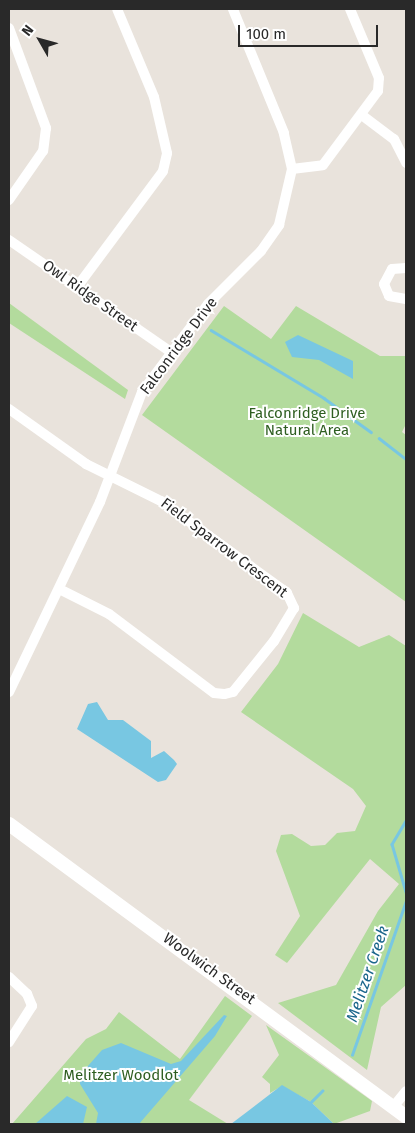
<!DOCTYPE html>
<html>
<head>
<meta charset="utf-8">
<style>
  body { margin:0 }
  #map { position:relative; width:415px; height:1133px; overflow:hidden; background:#e9e3dc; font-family:"Fira Sans",sans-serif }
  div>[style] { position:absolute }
  .green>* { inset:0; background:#b3db9d }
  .water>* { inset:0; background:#78c7e2 }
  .stream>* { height:2.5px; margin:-1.25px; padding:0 1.25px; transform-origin:1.25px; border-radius:1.25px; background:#78c7e2 }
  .street>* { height:10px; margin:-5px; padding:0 5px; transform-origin:5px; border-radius:5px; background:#fff }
  .secondary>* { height:14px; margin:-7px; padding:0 7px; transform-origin:7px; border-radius:7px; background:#fff }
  span { translate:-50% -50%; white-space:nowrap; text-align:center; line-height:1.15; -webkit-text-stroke:4px #fff; paint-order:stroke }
  .street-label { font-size:15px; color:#292929 }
  .park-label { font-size:15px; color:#2e5e20 }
  .water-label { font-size:16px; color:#1a668b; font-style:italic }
  .frame { position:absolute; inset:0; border:10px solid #292929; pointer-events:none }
  .north { position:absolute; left:15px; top:15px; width:50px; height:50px; -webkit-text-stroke:4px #fff; paint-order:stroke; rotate:308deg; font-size:14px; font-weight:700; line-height:20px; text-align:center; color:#292929 }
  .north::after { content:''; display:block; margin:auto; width:18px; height:22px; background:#292929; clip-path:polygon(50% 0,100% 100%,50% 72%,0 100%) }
  .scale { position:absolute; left:238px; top:25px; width:140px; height:22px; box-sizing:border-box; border:2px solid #292929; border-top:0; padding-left:6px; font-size:15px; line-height:18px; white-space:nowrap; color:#292929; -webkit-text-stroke:4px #fff; paint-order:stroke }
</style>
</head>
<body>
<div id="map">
  <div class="green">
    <div style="clip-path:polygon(9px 303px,128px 390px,125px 399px,9px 323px)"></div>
    <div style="clip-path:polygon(224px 306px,271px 339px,296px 306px,380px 356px,406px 356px,406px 424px,402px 432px,406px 435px,406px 602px,142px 415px)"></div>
    <div style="clip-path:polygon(303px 613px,359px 647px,389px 635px,406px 646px,406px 985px,381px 1007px,367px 1070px,278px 1003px,336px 985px,378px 911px,399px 884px,370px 859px,287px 963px,275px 955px,300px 916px,276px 851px,281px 835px,292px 834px,311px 846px,325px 845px,337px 833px,355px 831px,366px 806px,353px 789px,241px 712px,278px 664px)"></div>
    <div style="clip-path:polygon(225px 996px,252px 1016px,189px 1100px,228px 1124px,12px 1124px,86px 1039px,106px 1029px,119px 1012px,180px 1059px)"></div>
    <div style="clip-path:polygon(266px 1025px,372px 1101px,370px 1111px,334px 1124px,311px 1102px,282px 1086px,270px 1093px,270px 1084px,262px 1077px,279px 1055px)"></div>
  </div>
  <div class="water">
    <div style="clip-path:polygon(298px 335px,353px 361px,353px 379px,319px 360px,292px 357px,285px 342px)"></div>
    <div style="clip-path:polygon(97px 702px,108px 720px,123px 720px,151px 741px,151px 758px,164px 751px,174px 760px,177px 764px,166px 780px,158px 782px,77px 729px,88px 704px)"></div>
    <div style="clip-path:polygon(224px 1015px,227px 1016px,215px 1036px,139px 1124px,96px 1124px,98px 1113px,80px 1084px,80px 1075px,102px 1050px,121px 1043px,171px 1064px,181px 1061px)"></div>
    <div style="clip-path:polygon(282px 1085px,311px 1102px,334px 1124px,231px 1124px)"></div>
    <div style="clip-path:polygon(67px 1096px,87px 1107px,83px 1124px,35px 1124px)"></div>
  </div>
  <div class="stream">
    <div style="left:211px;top:330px;width:132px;rotate:31deg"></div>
    <div style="left:324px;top:398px;width:58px;rotate:35.9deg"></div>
    <div style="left:379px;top:438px;width:34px;rotate:38deg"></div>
    <div style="left:406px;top:821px;width:27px;rotate:121deg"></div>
    <div style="left:392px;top:844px;width:50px;rotate:73.7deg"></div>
    <div style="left:352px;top:1055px;width:163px;rotate:-70.7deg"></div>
    <div style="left:311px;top:1102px;width:16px;rotate:-45deg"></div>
  </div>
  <div class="street">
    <div style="left:9px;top:28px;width:107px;rotate:69.7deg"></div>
    <div style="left:46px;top:128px;width:23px;rotate:97deg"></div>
    <div style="left:43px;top:151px;width:60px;rotate:124.8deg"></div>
    <div style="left:363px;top:116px;width:39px;rotate:37deg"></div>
    <div style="left:394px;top:139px;width:27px;rotate:63deg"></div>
    <div style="left:292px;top:169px;width:31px;rotate:-7deg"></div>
    <div style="left:323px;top:165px;width:92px;rotate:-53.4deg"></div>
    <div style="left:378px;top:91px;width:13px;rotate:-86deg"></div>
    <div style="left:379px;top:78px;width:75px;rotate:-112.8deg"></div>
    <div style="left:9px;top:240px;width:198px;rotate:34.7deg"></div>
    <div style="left:406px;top:268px;width:14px;rotate:176deg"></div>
    <div style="left:392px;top:269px;width:17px;rotate:118deg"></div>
    <div style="left:384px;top:284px;width:13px;rotate:67deg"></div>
    <div style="left:389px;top:296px;width:17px;rotate:10deg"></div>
    <div style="left:77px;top:287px;width:144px;rotate:-53.4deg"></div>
    <div style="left:163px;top:171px;width:18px;rotate:-77deg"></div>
    <div style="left:167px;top:153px;width:57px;rotate:-103.1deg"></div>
    <div style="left:154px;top:97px;width:95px;rotate:-112.8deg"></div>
    <div style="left:9px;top:409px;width:95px;rotate:35.5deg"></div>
    <div style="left:86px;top:464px;width:84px;rotate:26.3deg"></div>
    <div style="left:161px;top:501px;width:156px;rotate:36.1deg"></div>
    <div style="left:287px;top:593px;width:17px;rotate:65deg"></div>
    <div style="left:294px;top:608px;width:39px;rotate:121deg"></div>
    <div style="left:274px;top:641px;width:65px;rotate:128.8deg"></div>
    <div style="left:233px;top:692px;width:9px;rotate:167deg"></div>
    <div style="left:224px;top:694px;width:10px;rotate:-174deg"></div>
    <div style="left:214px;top:693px;width:131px;rotate:-143deg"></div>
    <div style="left:109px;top:614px;width:54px;rotate:-153.4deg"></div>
    <div style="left:9px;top:692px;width:211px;rotate:-64.4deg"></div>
    <div style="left:100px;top:502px;width:118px;rotate:-69.1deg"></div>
    <div style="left:142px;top:392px;width:110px;rotate:-53.1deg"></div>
    <div style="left:208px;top:304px;width:75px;rotate:-45deg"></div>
    <div style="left:261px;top:251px;width:32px;rotate:-55deg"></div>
    <div style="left:279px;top:225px;width:57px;rotate:-76.9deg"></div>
    <div style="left:292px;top:169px;width:37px;rotate:-103deg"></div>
    <div style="left:284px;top:133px;width:134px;rotate:-112.4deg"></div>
    <div style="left:9px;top:977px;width:25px;rotate:43deg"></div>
    <div style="left:27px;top:994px;width:13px;rotate:67deg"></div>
    <div style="left:32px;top:1006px;width:43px;rotate:122.6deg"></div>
    <div style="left:394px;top:1106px;width:19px;rotate:-51deg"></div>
  </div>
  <div class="secondary">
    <div style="left:9px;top:824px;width:493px;rotate:36.4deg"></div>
  </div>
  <div class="street-label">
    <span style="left:90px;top:296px;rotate:35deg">Owl Ridge Street</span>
    <span style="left:179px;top:346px;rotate:-53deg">Falconridge Drive</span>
    <span style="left:224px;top:548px;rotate:37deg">Field Sparrow Crescent</span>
    <span style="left:209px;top:969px;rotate:36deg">Woolwich Street</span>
  </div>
  <div class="park-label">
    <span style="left:307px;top:422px">Falconridge Drive<br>Natural Area</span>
    <span style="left:121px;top:1076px">Melitzer Woodlot</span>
  </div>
  <div class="water-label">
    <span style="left:368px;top:974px;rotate:-71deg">Melitzer Creek</span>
  </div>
  <div class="frame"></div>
  <div class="north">N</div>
  <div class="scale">100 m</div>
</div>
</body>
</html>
